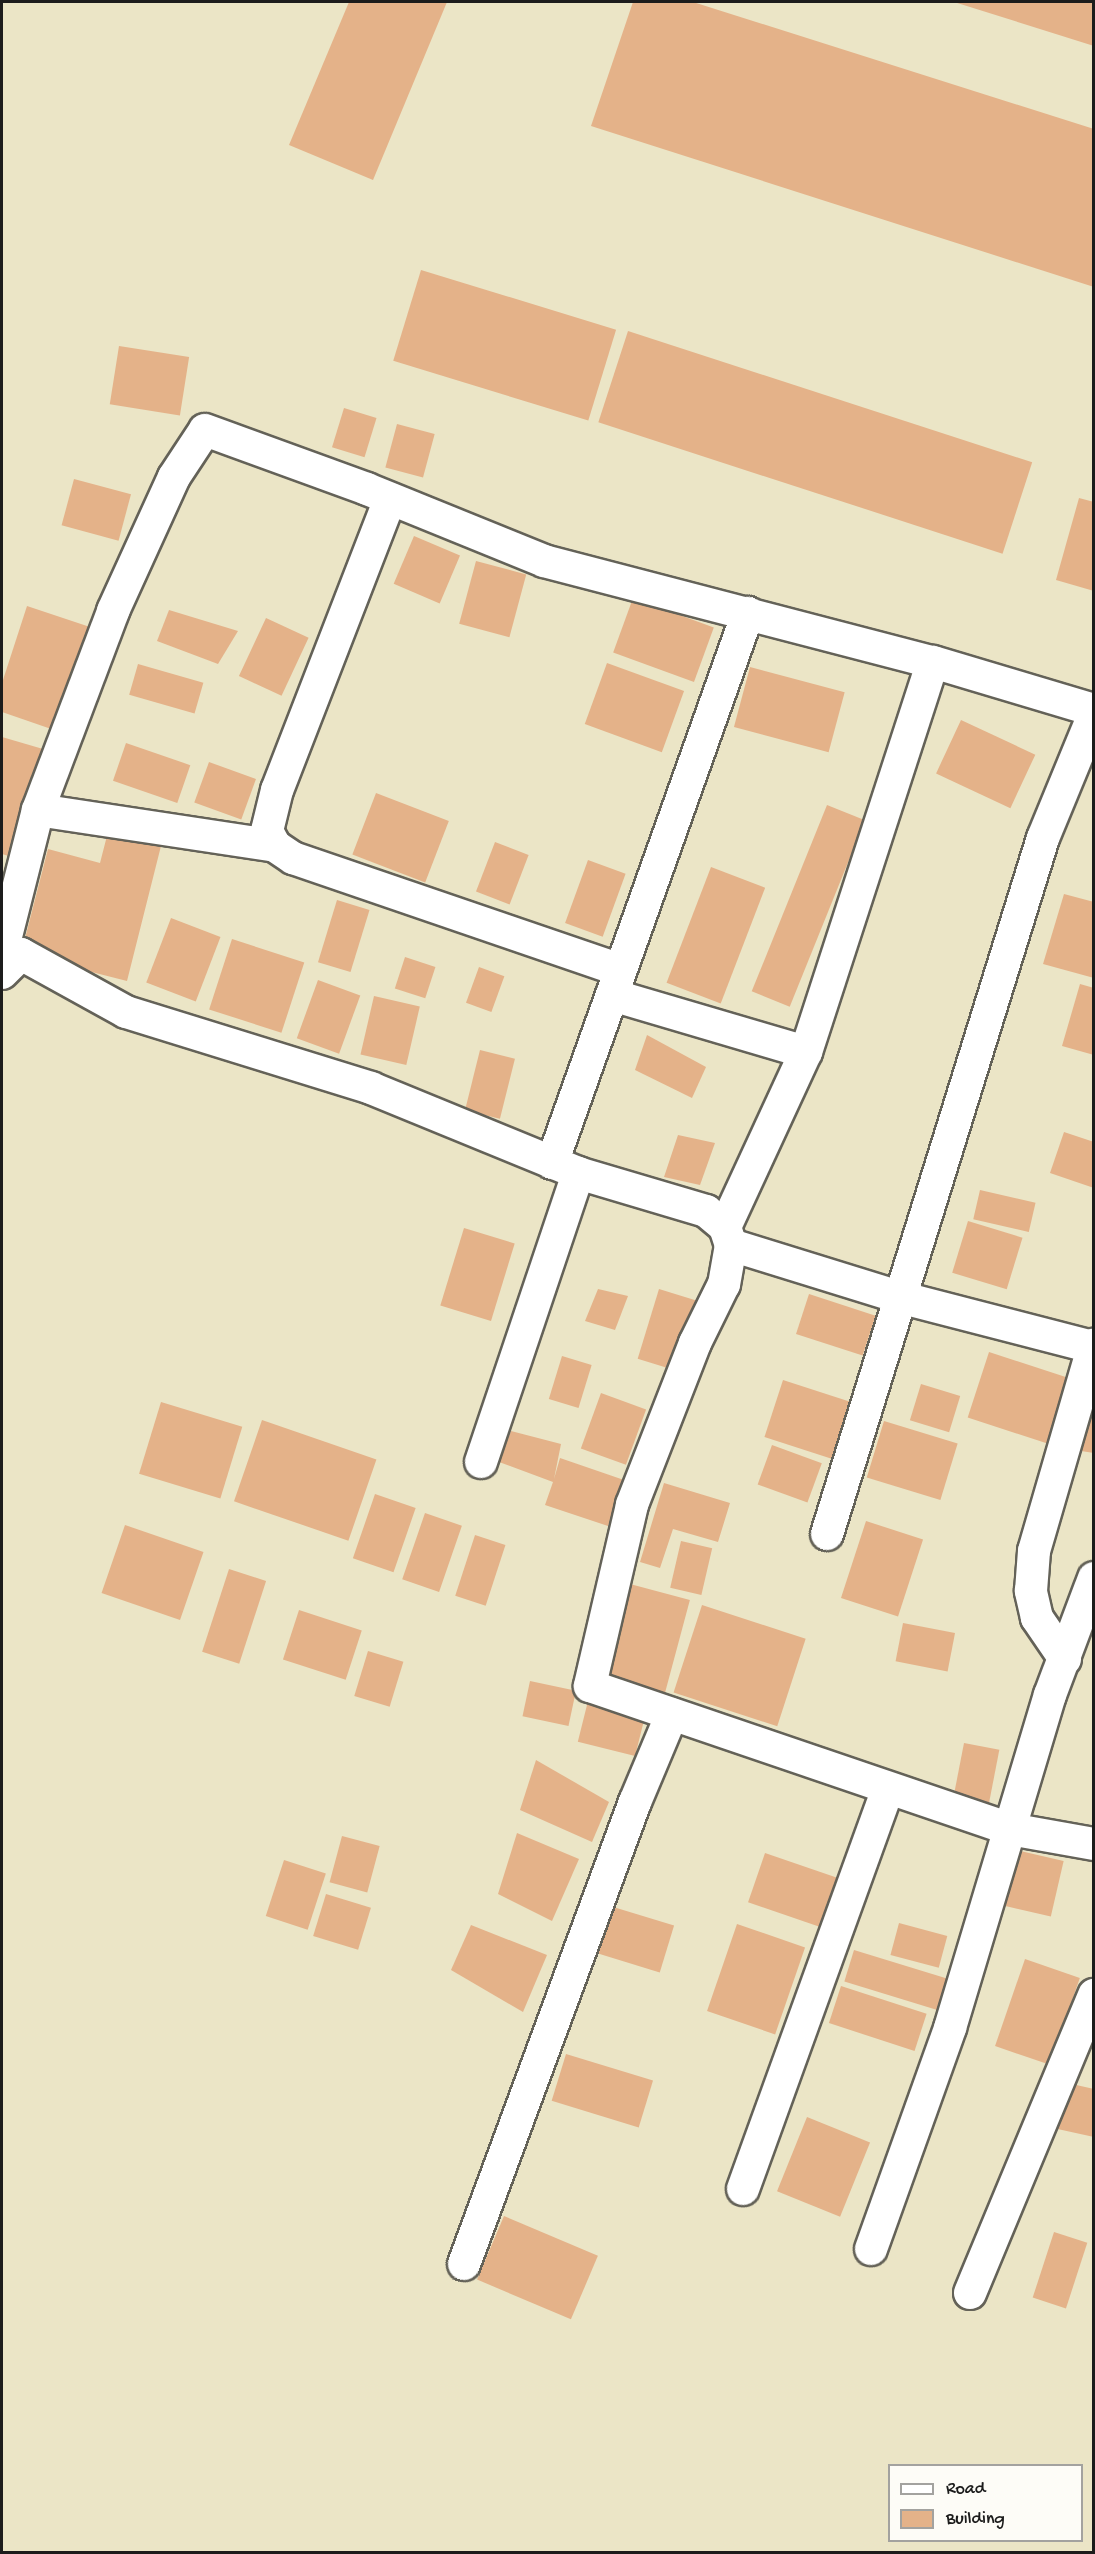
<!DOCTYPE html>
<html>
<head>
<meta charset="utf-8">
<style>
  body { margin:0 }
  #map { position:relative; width:1095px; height:2554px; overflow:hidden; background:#ebe5c6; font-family:"Gochi Hand",sans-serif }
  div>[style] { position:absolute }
  .building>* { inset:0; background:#e4b289; transform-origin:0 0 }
  .roads { filter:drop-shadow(2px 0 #646258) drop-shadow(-2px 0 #646258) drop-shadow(0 2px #646258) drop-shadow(0 -2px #646258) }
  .minor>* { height:32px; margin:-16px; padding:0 16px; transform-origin:16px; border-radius:16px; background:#fff }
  span { translate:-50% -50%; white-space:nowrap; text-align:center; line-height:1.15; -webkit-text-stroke:4.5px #fdfcf7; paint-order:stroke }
  .frame { position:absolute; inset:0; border:3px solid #1c1c1c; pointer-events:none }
  .legend { position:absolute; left:888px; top:2464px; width:195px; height:78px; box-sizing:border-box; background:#fdfcf7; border:2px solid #a3a29f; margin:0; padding:8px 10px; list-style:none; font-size:18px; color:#1c1c1c }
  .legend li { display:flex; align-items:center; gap:12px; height:30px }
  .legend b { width:30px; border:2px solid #a3a29f }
</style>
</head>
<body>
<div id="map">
  <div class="building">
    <div style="clip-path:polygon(349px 2px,447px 2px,373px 180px,289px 145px)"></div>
    <div style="clip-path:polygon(633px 2px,693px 2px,1094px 129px,1094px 287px,591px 126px)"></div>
    <div style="clip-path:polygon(954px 2px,1094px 2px,1094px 46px)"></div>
    <div style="left:421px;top:270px;width:204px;height:95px;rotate:17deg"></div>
    <div style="left:628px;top:331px;width:425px;height:96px;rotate:18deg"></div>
    <div style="left:119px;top:346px;width:71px;height:59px;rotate:9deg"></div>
    <div style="left:344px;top:408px;width:34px;height:41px;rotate:17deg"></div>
    <div style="left:397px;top:424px;width:39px;height:45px;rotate:15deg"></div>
    <div style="left:74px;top:479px;width:59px;height:48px;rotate:15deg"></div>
    <div style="clip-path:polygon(1079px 498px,1094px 502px,1094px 591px,1056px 580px)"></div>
    <div style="left:414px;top:536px;width:50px;height:52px;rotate:23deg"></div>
    <div style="left:476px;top:561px;width:52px;height:65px;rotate:15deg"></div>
    <div style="left:633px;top:598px;width:86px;height:58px;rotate:20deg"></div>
    <div style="clip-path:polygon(27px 606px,93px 628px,57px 731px,2px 712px,2px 683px)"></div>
    <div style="clip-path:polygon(169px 610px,238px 631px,218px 664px,157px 641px)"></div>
    <div style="left:266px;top:618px;width:47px;height:64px;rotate:25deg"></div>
    <div style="left:607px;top:663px;width:82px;height:65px;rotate:20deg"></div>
    <div style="left:138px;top:664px;width:68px;height:32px;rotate:16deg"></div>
    <div style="left:750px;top:667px;width:98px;height:62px;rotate:15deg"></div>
    <div style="left:961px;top:720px;width:82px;height:59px;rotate:25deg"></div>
    <div style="clip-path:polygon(2px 737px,43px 749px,12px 857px,2px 854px)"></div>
    <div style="left:126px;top:743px;width:68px;height:40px;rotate:19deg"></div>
    <div style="left:209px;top:762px;width:50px;height:43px;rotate:20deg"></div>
    <div style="left:376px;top:793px;width:78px;height:66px;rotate:21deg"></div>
    <div style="left:827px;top:805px;width:41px;height:201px;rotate:22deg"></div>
    <div style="clip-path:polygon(109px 828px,162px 842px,127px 981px,21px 954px,48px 849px,100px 863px)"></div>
    <div style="left:495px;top:842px;width:36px;height:53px;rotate:21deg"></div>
    <div style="left:588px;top:860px;width:40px;height:67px;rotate:20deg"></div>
    <div style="left:711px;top:867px;width:58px;height:124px;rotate:21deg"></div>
    <div style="clip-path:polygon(1064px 894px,1094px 902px,1094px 978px,1043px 964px)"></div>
    <div style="left:337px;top:900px;width:34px;height:65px;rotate:17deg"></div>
    <div style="left:171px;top:918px;width:53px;height:69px;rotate:21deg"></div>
    <div style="left:232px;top:939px;width:76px;height:74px;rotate:18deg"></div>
    <div style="left:405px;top:957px;width:32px;height:33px;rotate:18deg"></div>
    <div style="left:479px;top:967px;width:27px;height:38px;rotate:20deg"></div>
    <div style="left:318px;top:980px;width:45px;height:62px;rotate:20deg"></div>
    <div style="clip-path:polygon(1080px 984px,1094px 988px,1094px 1055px,1062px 1046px)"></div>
    <div style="left:374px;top:996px;width:47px;height:60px;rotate:13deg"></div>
    <div style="clip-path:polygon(647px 1035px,706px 1067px,692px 1098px,635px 1070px)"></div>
    <div style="left:480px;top:1050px;width:36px;height:62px;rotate:14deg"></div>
    <div style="clip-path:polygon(1064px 1132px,1094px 1142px,1094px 1188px,1050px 1173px)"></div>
    <div style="clip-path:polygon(678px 1135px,715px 1143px,700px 1185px,664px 1177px)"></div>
    <div style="left:980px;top:1190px;width:57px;height:30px;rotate:13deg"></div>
    <div style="left:968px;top:1221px;width:57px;height:54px;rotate:17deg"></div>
    <div style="left:464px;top:1228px;width:53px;height:81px;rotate:17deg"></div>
    <div style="clip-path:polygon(598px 1289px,628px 1296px,615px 1330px,585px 1321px)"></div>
    <div style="left:659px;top:1289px;width:39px;height:73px;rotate:17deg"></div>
    <div style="left:809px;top:1294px;width:70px;height:42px;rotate:18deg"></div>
    <div style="left:989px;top:1352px;width:83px;height:69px;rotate:18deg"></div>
    <div style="left:562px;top:1356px;width:31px;height:45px;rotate:17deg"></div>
    <div style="left:783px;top:1380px;width:73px;height:60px;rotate:18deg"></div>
    <div style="left:921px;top:1384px;width:41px;height:38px;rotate:17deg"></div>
    <div style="left:601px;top:1393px;width:48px;height:59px;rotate:20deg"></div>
    <div style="clip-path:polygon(1093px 1401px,1094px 1401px,1094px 1453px,1081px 1451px)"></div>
    <div style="left:161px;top:1402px;width:85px;height:75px;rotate:17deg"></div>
    <div style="left:262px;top:1420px;width:121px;height:86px;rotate:19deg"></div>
    <div style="left:884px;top:1421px;width:77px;height:59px;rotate:17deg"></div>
    <div style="clip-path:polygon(511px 1431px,561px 1444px,554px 1479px,560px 1458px,624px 1480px,608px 1526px,545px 1505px,553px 1482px,499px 1462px)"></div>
    <div style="left:772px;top:1445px;width:53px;height:42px;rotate:20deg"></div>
    <div style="clip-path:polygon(664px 1483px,730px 1503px,718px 1542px,673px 1529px,660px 1568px,640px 1562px)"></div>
    <div style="left:375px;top:1494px;width:43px;height:68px;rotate:19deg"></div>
    <div style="left:425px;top:1513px;width:39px;height:70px;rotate:19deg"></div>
    <div style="left:866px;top:1521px;width:60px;height:81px;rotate:18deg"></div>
    <div style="left:125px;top:1525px;width:83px;height:72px;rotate:19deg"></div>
    <div style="left:475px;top:1535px;width:32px;height:64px;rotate:18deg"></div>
    <div style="left:681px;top:1541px;width:32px;height:48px;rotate:13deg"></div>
    <div style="left:229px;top:1569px;width:39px;height:87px;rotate:18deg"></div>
    <div style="left:630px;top:1584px;width:62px;height:103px;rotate:15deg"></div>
    <div style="left:702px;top:1605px;width:109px;height:92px;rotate:18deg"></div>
    <div style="left:299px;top:1610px;width:66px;height:52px;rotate:18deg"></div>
    <div style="left:903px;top:1623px;width:53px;height:39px;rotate:11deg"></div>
    <div style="left:368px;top:1651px;width:37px;height:47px;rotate:17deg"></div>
    <div style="left:530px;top:1681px;width:47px;height:36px;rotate:12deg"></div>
    <div style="left:588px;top:1701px;width:59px;height:42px;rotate:14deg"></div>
    <div style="left:964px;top:1743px;width:36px;height:56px;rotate:11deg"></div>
    <div style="clip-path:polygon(536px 1760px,609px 1802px,592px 1842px,520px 1810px)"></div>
    <div style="clip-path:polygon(517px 1833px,579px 1859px,552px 1921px,498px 1894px)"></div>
    <div style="left:342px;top:1836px;width:39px;height:48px;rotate:15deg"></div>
    <div style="left:1012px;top:1849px;width:53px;height:57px;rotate:13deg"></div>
    <div style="left:765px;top:1853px;width:84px;height:52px;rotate:19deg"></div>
    <div style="left:284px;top:1860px;width:44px;height:59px;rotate:18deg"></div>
    <div style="left:326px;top:1894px;width:47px;height:44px;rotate:17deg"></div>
    <div style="left:610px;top:1906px;width:67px;height:49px;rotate:17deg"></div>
    <div style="left:899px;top:1923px;width:50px;height:33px;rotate:15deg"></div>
    <div style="left:737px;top:1924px;width:72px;height:92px;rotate:19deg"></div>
    <div style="clip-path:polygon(471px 1925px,547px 1955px,523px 2012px,451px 1970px)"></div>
    <div style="left:854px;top:1950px;width:98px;height:33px;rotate:17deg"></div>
    <div style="left:1025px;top:1959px;width:58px;height:92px;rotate:19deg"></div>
    <div style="left:841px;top:1986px;width:90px;height:39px;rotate:18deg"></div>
    <div style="left:566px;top:2054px;width:91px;height:49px;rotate:17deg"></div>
    <div style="clip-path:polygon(1063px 2082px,1094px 2089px,1094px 2137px,1053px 2128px)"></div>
    <div style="left:807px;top:2117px;width:68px;height:80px;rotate:22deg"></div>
    <div style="left:504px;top:2216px;width:102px;height:69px;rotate:23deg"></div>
    <div style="left:1054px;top:2232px;width:35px;height:69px;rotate:18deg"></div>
  </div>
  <div class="roads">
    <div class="minor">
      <div style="left:390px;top:499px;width:312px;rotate:111.2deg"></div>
      <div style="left:277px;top:790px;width:42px;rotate:103.7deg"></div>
      <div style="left:267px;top:831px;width:17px;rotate:62deg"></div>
      <div style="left:275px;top:846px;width:22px;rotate:34deg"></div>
      <div style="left:293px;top:858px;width:346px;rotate:18.9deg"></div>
      <div style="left:38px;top:810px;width:240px;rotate:8.6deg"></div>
      <div style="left:2px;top:952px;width:146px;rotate:-75.8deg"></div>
      <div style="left:38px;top:810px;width:213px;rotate:-69.3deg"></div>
      <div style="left:113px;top:611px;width:147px;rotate:-65.5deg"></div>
      <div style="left:174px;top:477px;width:56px;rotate:-56.6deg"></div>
      <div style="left:205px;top:430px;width:172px;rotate:20deg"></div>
      <div style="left:367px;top:489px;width:191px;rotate:22.1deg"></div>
      <div style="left:544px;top:561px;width:402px;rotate:14.6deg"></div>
      <div style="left:933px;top:662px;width:168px;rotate:16.6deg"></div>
      <div style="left:2px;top:973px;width:27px;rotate:-45deg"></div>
      <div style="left:21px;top:954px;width:120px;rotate:28.9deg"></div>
      <div style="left:126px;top:1012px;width:257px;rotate:17.2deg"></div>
      <div style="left:371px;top:1088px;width:224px;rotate:22.3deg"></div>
      <div style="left:578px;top:1173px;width:134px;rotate:16.5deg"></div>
      <div style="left:706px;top:1211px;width:25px;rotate:40deg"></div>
      <div style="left:725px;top:1227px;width:19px;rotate:72deg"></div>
      <div style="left:731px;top:1245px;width:40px;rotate:100deg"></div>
      <div style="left:724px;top:1284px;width:66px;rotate:116.2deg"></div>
      <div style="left:695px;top:1343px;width:174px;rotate:111.3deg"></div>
      <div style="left:632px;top:1505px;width:186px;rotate:103.1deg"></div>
      <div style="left:590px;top:1686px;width:444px;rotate:18.8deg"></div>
      <div style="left:1010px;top:1829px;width:85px;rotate:10.1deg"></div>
      <div style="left:612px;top:995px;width:202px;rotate:16.4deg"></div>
      <div style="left:552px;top:1163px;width:584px;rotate:-70.39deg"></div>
      <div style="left:725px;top:1227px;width:193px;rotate:-65.2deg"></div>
      <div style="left:806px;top:1052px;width:410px;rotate:-72deg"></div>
      <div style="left:731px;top:1245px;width:176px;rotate:17.2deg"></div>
      <div style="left:899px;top:1297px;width:200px;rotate:14.5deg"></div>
      <div style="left:481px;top:1462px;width:305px;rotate:-71.4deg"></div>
      <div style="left:827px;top:1534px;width:729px;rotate:-72.76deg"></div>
      <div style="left:1043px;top:838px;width:134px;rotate:-67.6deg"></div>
      <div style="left:1065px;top:1659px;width:50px;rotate:-124.3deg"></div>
      <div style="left:1037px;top:1618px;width:28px;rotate:-103deg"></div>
      <div style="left:1031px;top:1591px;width:40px;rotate:-85.7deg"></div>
      <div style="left:1034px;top:1551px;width:215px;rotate:-73.8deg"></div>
      <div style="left:743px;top:2189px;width:426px;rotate:-70.1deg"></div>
      <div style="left:871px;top:2249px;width:235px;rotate:-70.3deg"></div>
      <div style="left:950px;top:2028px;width:348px;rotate:-73.3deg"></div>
      <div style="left:1050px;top:1695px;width:125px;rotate:-69.4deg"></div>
      <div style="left:464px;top:2264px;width:493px;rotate:-69.7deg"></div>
      <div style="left:635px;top:1802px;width:95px;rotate:-67.2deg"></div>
      <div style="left:970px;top:2293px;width:323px;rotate:-67.4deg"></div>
    </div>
  </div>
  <div class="frame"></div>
  <ul class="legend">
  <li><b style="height:8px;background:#fff"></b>Road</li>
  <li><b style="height:16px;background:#e4b289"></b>Building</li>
  </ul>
</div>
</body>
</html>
